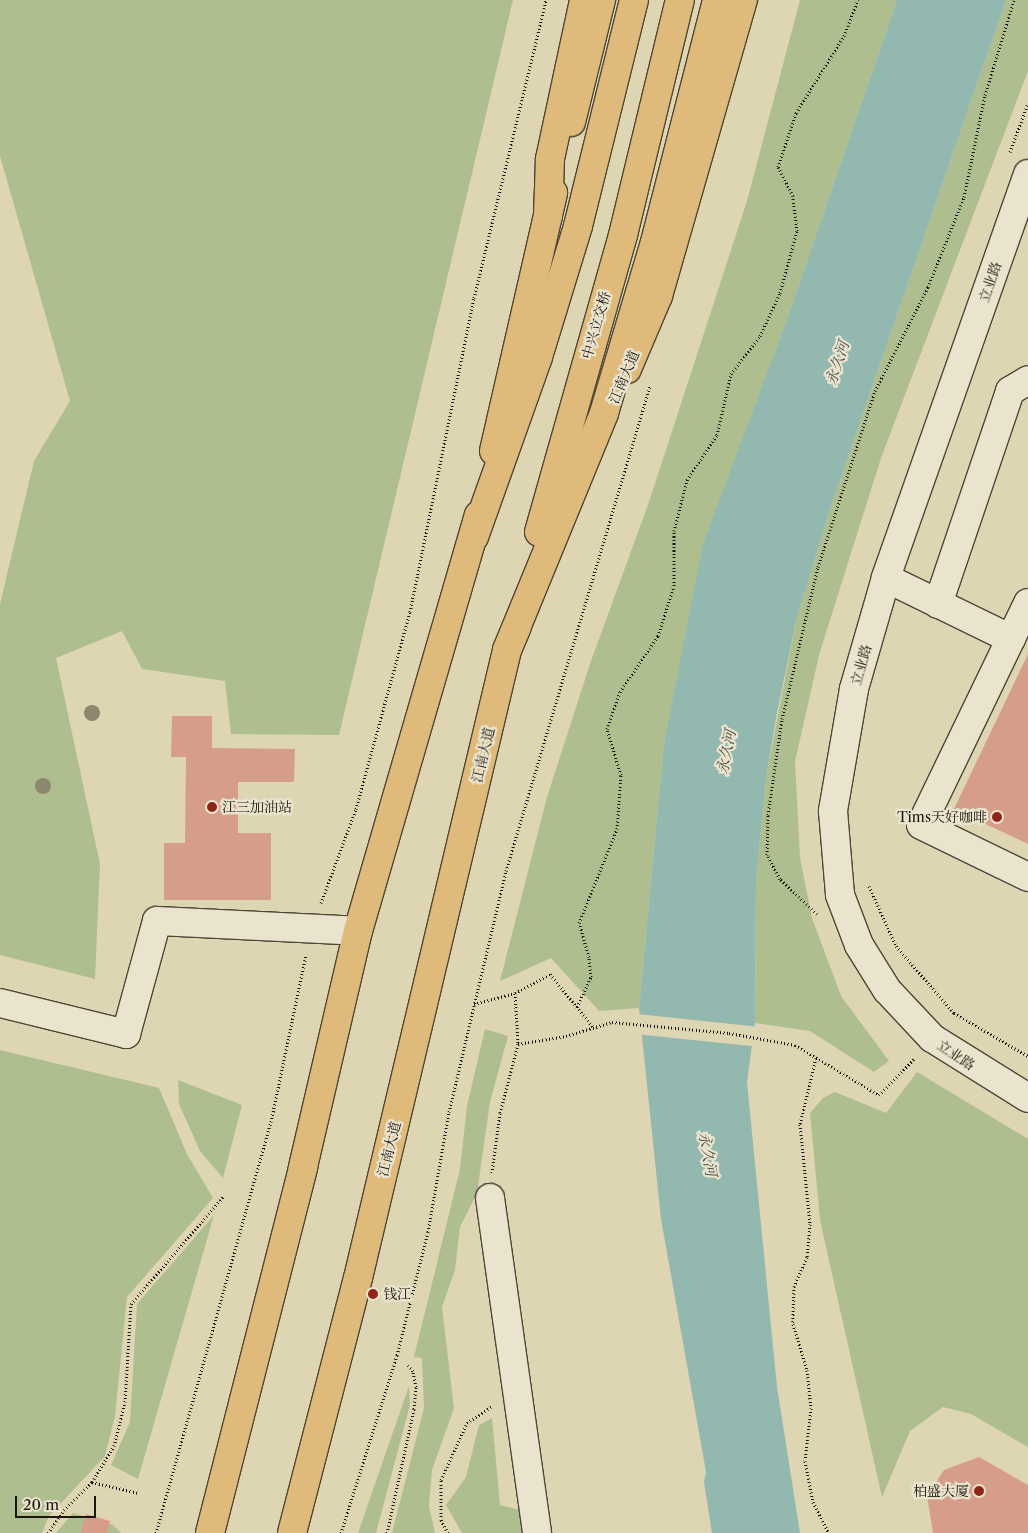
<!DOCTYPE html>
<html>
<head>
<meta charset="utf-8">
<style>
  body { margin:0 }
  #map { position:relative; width:1028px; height:1533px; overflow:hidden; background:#ded5b3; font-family:"Libre Caslon Text","Noto Serif SC",serif }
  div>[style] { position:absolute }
  .green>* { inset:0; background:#aebe8f }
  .water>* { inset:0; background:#93b8af }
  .pier>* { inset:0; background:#ded5b3; transform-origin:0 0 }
  .building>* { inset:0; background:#d69e89 }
  .path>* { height:3px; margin-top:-1.5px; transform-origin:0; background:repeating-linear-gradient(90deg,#1e160d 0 1px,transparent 0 3.5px) }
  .roads { filter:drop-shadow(1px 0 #4e4636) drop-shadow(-1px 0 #4e4636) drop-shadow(0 1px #4e4636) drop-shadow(0 -1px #4e4636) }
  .minor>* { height:28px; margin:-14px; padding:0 14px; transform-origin:14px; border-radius:14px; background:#eae4ce }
  .major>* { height:28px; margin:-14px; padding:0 14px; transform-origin:14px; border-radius:14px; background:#dfba7a }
  .highway>* { height:28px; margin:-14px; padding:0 14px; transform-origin:14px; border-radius:14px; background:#dfba7a }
  .trees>* { width:16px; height:16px; margin:-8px; border-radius:50%; background:#8c876d }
  .dots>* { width:14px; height:14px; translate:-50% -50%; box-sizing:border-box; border:2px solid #eae4ce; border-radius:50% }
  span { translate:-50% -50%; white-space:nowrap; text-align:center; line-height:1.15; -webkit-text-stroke:4.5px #eae4ce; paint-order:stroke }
  .street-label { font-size:14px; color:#1e160d }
  .poi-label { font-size:14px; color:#1e160d }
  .left { translate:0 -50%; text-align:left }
  .right { translate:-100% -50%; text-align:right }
  .water-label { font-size:15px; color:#474f46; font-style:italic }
  .scale { position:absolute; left:15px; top:1496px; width:81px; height:22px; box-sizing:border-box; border:2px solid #1e160d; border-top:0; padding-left:6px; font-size:15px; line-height:18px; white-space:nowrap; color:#1e160d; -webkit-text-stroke:4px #eae4ce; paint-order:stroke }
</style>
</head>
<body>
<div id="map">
  <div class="green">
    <div style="clip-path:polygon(0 0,513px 0,339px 735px,231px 734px,225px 681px,142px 669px,122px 631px,56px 658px,100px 864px,95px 979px,0 955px,0 604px,34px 461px,70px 401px,0 156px)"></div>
    <div style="clip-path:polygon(800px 0,897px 0,786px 322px,704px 544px,664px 743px,639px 1008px,599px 1011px,551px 958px,500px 981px,547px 797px,591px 661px,649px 502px,747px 201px)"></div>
    <div style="clip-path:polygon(1006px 0,1028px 0,1028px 71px,881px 458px,819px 655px,795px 762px,800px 858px,812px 918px,841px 996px,889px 1061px,874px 1072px,810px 1031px,755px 1023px,756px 881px,766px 778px,796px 621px,830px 509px)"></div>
    <div style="clip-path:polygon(485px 1029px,508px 1036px,490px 1102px,477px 1193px,460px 1227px,455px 1270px,442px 1307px,454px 1408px,432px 1470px,429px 1506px,435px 1533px,392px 1533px,424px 1408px,422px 1358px,414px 1357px,460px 1169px,467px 1106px)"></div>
    <div style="clip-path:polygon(0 1050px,159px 1088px,187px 1154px,213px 1198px,127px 1297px,115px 1416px,105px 1456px,49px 1516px,42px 1533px,0 1533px)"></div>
    <div style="clip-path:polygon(917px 1072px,1028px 1139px,1028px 1447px,971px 1414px,943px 1407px,910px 1431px,882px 1497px,820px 1220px,810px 1113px,823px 1098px,835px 1092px,886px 1113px)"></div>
    <div style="clip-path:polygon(178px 1080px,242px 1105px,223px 1178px,200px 1151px,179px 1104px)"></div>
    <div style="clip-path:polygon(214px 1215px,138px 1479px,111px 1465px,130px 1422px,137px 1304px)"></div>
    <div style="clip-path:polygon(409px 1386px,410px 1405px,376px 1533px,358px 1533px)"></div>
    <div style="clip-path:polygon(492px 1418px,500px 1505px,520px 1510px,522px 1533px,462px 1533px,446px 1505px,466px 1477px,479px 1425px)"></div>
    <div style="clip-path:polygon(73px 1513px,113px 1525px,121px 1533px,56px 1533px)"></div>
  </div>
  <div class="water">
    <div style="clip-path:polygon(897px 0,1006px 0,830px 509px,796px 621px,777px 713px,766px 778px,756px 881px,755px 1023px,747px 1082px,777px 1387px,800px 1533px,712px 1533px,704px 1482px,706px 1472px,661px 1219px,639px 1008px,664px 743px,703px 544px,786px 322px)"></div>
  </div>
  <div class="pier">
    <div style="left:637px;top:1014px;width:121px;height:20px;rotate:6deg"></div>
  </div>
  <div class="building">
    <div style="clip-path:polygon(1028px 654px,1028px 844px,954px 809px)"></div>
    <div style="clip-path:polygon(172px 716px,212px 716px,212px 748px,295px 749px,294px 782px,238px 782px,238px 833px,271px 833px,271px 900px,164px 900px,164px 843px,185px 843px,186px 757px,171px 757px)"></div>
    <div style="clip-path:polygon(979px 1457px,1028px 1485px,1028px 1533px,933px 1533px,927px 1496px,944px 1470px)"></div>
    <div style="clip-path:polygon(86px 1514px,110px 1521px,107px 1533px,81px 1533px)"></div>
  </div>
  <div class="path">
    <div style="left:1010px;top:152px;width:52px;rotate:-69.8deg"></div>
    <div style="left:869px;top:886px;width:66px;rotate:65.8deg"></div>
    <div style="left:896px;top:946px;width:89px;rotate:49.1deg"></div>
    <div style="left:954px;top:1013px;width:86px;rotate:30.2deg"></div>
    <div style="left:321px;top:903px;width:100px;rotate:-69.6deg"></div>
    <div style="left:356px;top:809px;width:204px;rotate:-74.7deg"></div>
    <div style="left:410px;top:612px;width:320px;rotate:-78.5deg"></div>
    <div style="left:474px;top:298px;width:307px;rotate:-76.4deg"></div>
    <div style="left:817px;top:914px;width:51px;rotate:-136.6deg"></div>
    <div style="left:780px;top:879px;width:27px;rotate:-118deg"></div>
    <div style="left:767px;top:855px;width:40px;rotate:-88.6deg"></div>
    <div style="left:768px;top:815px;width:97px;rotate:-81.7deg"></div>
    <div style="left:782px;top:719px;width:156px;rotate:-76.7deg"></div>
    <div style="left:818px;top:567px;width:185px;rotate:-72.1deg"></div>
    <div style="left:875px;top:391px;width:117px;rotate:-63deg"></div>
    <div style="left:928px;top:287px;width:97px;rotate:-68.2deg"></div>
    <div style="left:964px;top:197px;width:104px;rotate:-78.4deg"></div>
    <div style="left:985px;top:95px;width:99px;rotate:-73deg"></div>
    <div style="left:515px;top:993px;width:40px;rotate:-28deg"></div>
    <div style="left:550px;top:974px;width:70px;rotate:50.8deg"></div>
    <div style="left:474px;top:1004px;width:42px;rotate:-15deg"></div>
    <div style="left:515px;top:993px;width:51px;rotate:86.6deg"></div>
    <div style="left:518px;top:1044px;width:71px;rotate:104.6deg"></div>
    <div style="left:500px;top:1113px;width:60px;rotate:97.7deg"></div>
    <div style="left:577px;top:1007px;width:33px;rotate:-65deg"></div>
    <div style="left:591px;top:977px;width:20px;rotate:-96deg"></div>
    <div style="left:589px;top:957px;width:35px;rotate:-106deg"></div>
    <div style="left:579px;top:923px;width:101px;rotate:-68deg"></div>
    <div style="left:617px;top:829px;width:54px;rotate:-85.8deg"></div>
    <div style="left:621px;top:775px;width:48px;rotate:-106.9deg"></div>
    <div style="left:607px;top:729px;width:39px;rotate:-71deg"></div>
    <div style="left:620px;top:692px;width:68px;rotate:-55.8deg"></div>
    <div style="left:658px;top:636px;width:52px;rotate:-72.3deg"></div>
    <div style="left:674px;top:586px;width:55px;rotate:-90deg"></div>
    <div style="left:674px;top:531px;width:53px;rotate:-75.7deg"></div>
    <div style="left:687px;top:480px;width:54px;rotate:-56.3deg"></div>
    <div style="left:717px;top:435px;width:63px;rotate:-77.1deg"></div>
    <div style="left:731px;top:374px;width:48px;rotate:-52.7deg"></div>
    <div style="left:760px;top:336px;width:47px;rotate:-65.1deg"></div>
    <div style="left:780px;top:293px;width:64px;rotate:-74.7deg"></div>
    <div style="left:797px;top:231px;width:35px;rotate:-97deg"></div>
    <div style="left:793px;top:196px;width:33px;rotate:-117deg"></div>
    <div style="left:778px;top:167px;width:57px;rotate:-71.6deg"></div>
    <div style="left:796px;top:113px;width:91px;rotate:-58.1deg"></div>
    <div style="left:844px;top:36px;width:39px;rotate:-69deg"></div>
    <div style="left:518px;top:1044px;width:49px;rotate:-9.5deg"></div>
    <div style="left:566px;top:1036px;width:48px;rotate:-16.9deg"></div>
    <div style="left:612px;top:1022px;width:118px;rotate:5.4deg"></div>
    <div style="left:729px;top:1033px;width:67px;rotate:10.3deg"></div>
    <div style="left:795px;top:1045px;width:98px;rotate:30.8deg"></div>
    <div style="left:879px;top:1095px;width:50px;rotate:-45.8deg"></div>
    <div style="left:816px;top:1058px;width:68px;rotate:103.6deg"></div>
    <div style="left:800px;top:1124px;width:100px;rotate:84.3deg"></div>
    <div style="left:810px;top:1224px;width:33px;rotate:95deg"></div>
    <div style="left:807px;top:1257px;width:32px;rotate:114deg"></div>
    <div style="left:794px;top:1286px;width:38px;rotate:92deg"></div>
    <div style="left:793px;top:1324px;width:48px;rotate:73.1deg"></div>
    <div style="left:807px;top:1370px;width:38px;rotate:84deg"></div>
    <div style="left:811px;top:1408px;width:53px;rotate:96.5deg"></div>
    <div style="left:805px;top:1461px;width:42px;rotate:79deg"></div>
    <div style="left:813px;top:1502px;width:35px;rotate:63deg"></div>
    <div style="left:92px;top:1482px;width:48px;rotate:13.2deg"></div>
    <div style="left:48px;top:1533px;width:28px;rotate:-55deg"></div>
    <div style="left:64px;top:1510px;width:40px;rotate:-45deg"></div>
    <div style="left:92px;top:1482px;width:42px;rotate:-58.6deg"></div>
    <div style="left:114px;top:1446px;width:45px;rotate:-76deg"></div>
    <div style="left:125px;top:1402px;width:98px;rotate:-86.5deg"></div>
    <div style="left:131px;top:1304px;width:143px;rotate:-49.3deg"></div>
    <div style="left:156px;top:1533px;width:427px;rotate:-74.4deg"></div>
    <div style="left:271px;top:1122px;width:171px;rotate:-78.2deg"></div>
    <div style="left:341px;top:1533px;width:187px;rotate:-72.5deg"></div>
    <div style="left:397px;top:1355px;width:127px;rotate:-75.9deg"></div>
    <div style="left:428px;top:1232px;width:122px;rotate:-80.1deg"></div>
    <div style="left:449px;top:1112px;width:248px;rotate:-76.7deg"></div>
    <div style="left:506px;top:871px;width:506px;rotate:-73.46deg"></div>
    <div style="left:387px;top:1533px;width:127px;rotate:-77.7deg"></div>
    <div style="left:414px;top:1409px;width:22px;rotate:-85deg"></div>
    <div style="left:416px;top:1387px;width:16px;rotate:-101deg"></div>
    <div style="left:413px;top:1371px;width:8px;rotate:-130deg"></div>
    <div style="left:448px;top:1533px;width:15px;rotate:-118deg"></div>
    <div style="left:441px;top:1520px;width:40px;rotate:-90deg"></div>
    <div style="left:441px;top:1480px;width:63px;rotate:-65.5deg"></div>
    <div style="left:467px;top:1423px;width:29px;rotate:-34deg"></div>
  </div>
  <div class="roads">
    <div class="minor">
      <div style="left:1028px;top:174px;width:428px;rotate:109.4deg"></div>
      <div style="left:886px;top:578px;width:116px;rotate:106.1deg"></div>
      <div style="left:854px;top:689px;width:124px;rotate:99.8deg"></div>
      <div style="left:833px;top:811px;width:84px;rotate:85.2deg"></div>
      <div style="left:840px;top:895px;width:53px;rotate:69.2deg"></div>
      <div style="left:859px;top:945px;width:53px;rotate:58.1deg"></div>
      <div style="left:887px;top:990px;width:66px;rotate:46.8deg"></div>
      <div style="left:932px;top:1038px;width:113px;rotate:32deg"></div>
      <div style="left:886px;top:578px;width:139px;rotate:26deg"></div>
      <div style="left:1028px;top:603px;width:246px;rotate:115.7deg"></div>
      <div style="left:921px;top:825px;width:119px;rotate:25.9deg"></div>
      <div style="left:938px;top:604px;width:225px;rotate:-71.3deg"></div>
      <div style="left:1010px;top:391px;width:21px;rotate:-31deg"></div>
      <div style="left:0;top:1003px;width:130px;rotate:13.8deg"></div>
      <div style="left:126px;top:1034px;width:117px;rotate:-74.7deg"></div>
      <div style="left:157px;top:921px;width:201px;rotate:2.8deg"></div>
      <div style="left:490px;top:1198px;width:338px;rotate:82deg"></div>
    </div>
    <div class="major">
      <div style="left:571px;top:122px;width:126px;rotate:-76.2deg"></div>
      <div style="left:627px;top:369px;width:79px;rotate:-67deg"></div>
      <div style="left:658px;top:296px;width:308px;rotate:-74deg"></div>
      <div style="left:494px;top:451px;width:265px;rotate:-77.1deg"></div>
      <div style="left:210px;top:1533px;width:378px;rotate:-75.7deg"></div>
      <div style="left:303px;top:1167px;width:242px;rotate:-76.9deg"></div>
      <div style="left:358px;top:931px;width:433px;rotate:-73.8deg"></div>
      <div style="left:292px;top:1533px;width:263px;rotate:-75.5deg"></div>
      <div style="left:358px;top:1278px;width:645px;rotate:-76.65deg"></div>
      <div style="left:507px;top:650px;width:25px;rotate:-67deg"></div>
    </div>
    <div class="highway">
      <div style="left:548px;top:216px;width:57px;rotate:-88deg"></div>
      <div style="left:550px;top:159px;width:163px;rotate:-77.9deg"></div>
      <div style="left:539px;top:532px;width:309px;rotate:-74.2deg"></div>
      <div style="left:623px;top:235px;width:242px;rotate:-76.4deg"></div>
      <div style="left:474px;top:537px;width:191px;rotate:-70.4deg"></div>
      <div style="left:538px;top:357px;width:137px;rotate:-73deg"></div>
      <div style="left:578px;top:226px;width:233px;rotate:-76.1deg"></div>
      <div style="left:507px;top:650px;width:256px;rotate:-67.7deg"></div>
      <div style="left:604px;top:413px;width:178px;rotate:-73.4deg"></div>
      <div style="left:655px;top:242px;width:250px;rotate:-75.6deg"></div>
    </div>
  </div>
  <div class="trees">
    <div style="left:92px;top:713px"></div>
    <div style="left:43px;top:786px"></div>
  </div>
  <div class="dots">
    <div style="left:212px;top:807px;background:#8f2418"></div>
    <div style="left:997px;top:817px;background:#8f2418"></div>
    <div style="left:373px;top:1294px;background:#8f2418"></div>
    <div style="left:979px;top:1491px;background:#8f2418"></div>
  </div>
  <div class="street-label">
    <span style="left:990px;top:282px;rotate:-71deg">立业路</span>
    <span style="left:596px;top:325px;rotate:-74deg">中兴立交桥</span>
    <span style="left:624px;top:377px;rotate:-67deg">江南大道</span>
    <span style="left:861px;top:665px;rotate:-74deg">立业路</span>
    <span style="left:483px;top:755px;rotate:-77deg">江南大道</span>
    <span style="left:956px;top:1055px;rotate:34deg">立业路</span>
    <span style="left:389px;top:1149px;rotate:-76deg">江南大道</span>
  </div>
  <div class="poi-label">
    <span class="left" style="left:222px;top:807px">江三加油站</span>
    <span class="right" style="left:987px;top:817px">Tims天好咖啡</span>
    <span class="left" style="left:383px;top:1294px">钱江</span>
    <span class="right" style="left:969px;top:1491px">柏盛大厦</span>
  </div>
  <div class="water-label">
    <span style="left:837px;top:363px;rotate:-72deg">永久河</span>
    <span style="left:726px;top:752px;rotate:-79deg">永久河</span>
    <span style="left:708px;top:1154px;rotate:80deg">永久河</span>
  </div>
  <div class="scale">20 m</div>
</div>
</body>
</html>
